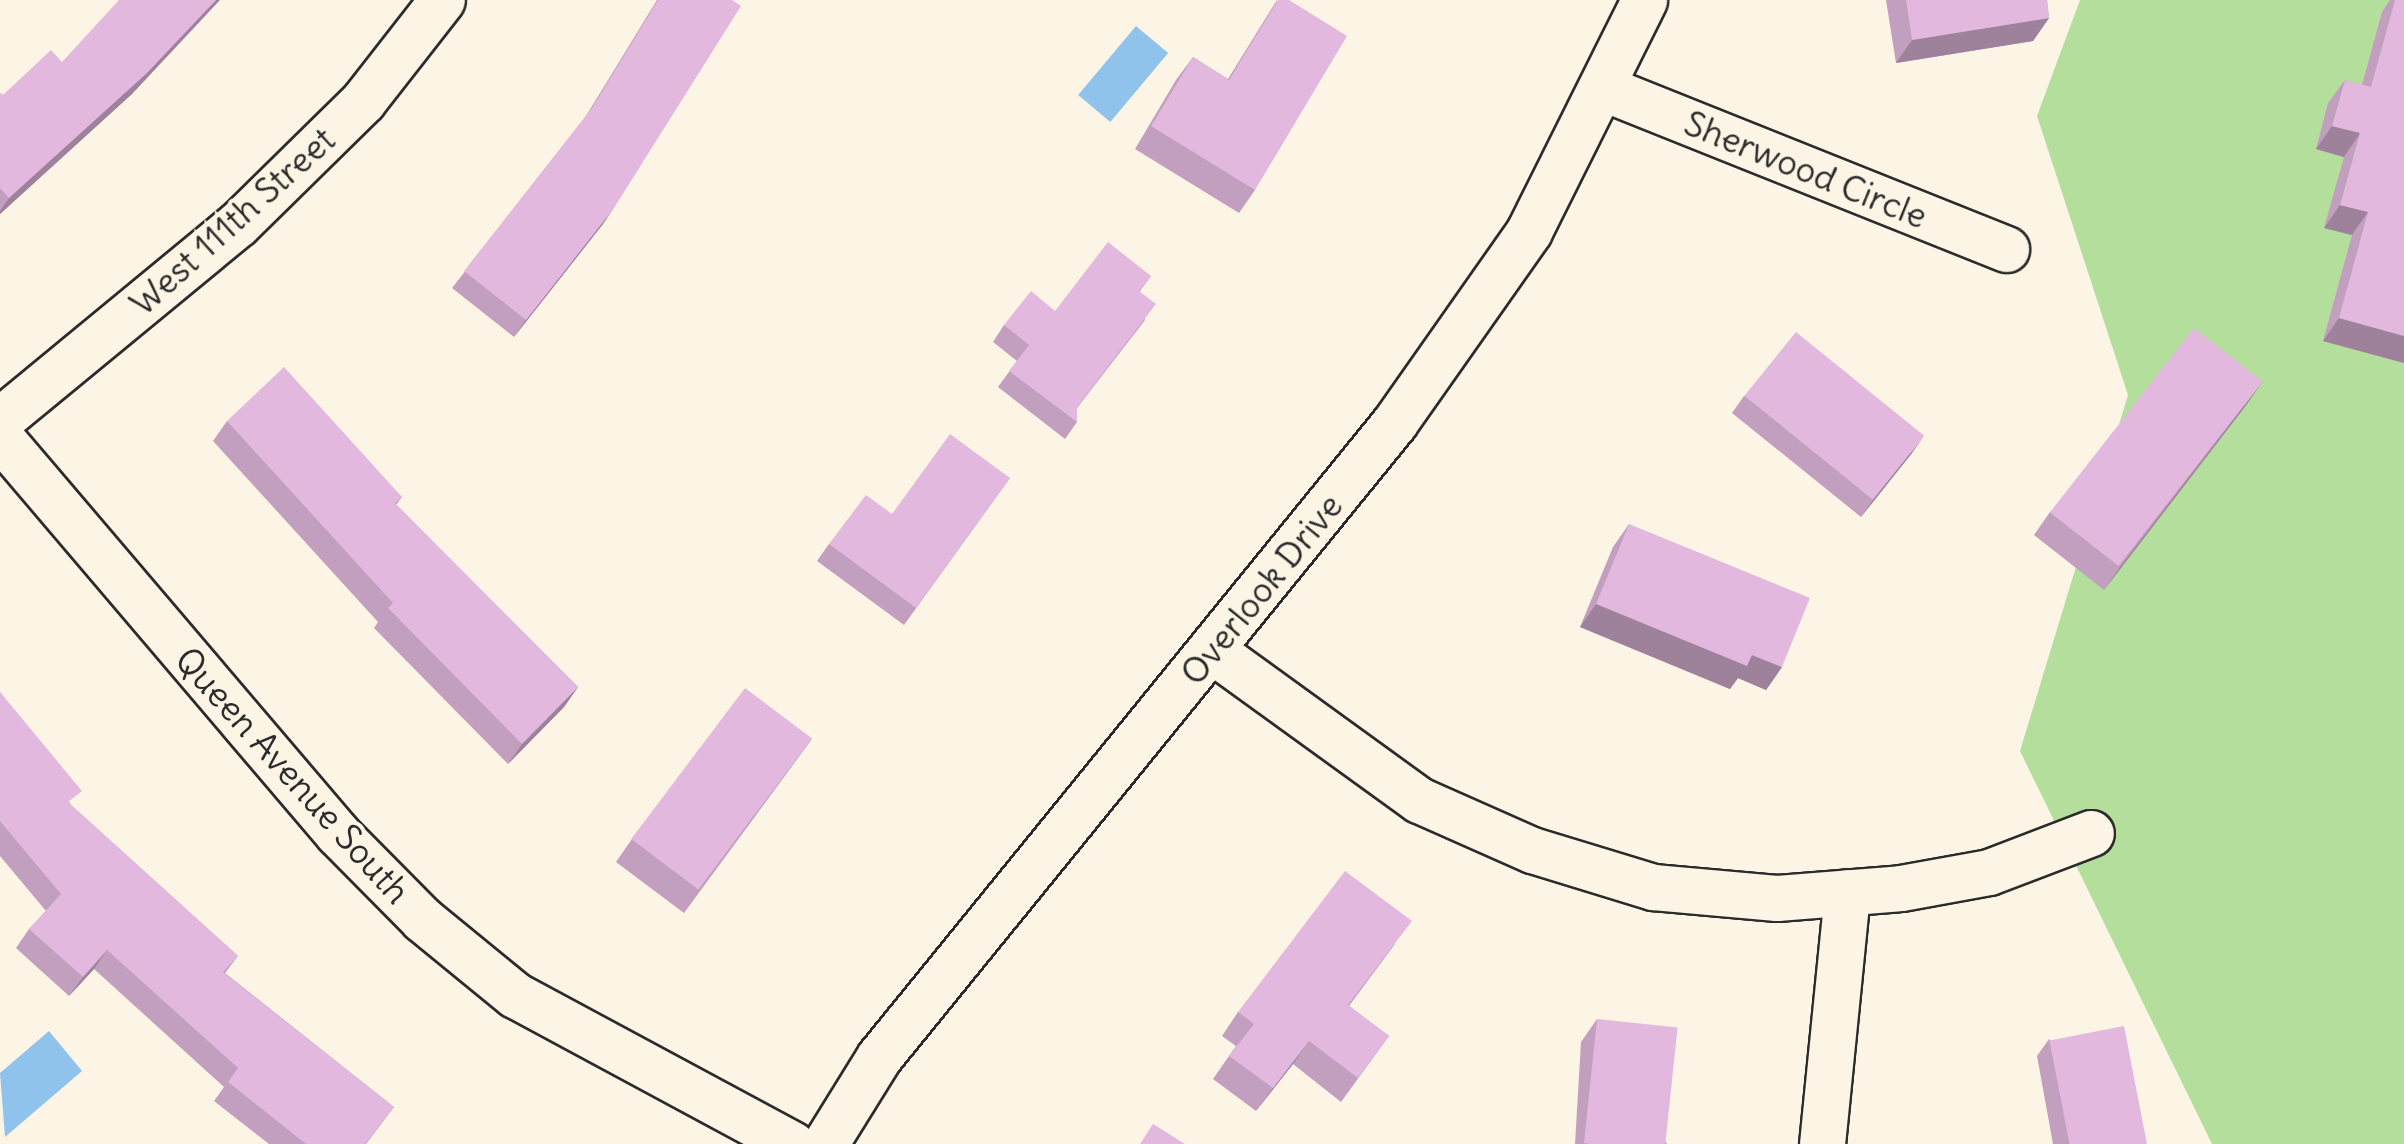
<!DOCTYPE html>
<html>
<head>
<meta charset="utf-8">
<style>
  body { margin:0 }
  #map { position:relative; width:2404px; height:1144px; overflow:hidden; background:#fcf5e5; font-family:Delius,sans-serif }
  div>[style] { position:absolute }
  .green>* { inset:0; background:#b4de9b }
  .water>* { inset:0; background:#8fc3ec; transform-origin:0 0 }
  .roads { filter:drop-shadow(2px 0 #2b2b2b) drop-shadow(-2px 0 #2b2b2b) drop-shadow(0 2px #2b2b2b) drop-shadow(0 -2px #2b2b2b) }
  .minor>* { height:45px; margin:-22.5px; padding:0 22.5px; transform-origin:22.5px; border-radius:22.5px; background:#fcf5e5 }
  .wall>* { inset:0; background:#c29ebf }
  .shaded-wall>* { inset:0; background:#9e819b }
  .building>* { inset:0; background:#e2b8de; transform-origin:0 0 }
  span { translate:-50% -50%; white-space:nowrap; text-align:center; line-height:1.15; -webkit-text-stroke:8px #fcf5e5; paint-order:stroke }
  .street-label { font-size:35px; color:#2b2b2b }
</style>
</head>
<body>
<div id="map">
  <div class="green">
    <div style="clip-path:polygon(2080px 0,2404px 0,2404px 1144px,2212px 1144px,2020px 751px,2128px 395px,2037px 116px)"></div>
  </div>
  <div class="water">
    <div style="left:1136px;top:26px;width:42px;height:90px;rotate:40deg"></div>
    <div style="clip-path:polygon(49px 1031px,82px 1071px,5px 1137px,0 1073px)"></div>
  </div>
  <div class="roads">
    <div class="minor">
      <div style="left:1606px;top:89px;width:431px;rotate:21.8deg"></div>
      <div style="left:0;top:420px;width:308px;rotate:-39.5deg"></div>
      <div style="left:238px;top:224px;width:175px;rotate:-44.5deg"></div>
      <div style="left:363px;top:101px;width:128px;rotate:-52deg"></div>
      <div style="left:0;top:437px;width:521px;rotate:49.59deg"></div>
      <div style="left:338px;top:834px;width:120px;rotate:45.3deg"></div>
      <div style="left:422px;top:919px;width:120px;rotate:39.3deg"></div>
      <div style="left:515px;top:995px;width:315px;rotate:28.3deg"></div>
      <div style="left:1213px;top:651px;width:254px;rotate:35.9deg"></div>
      <div style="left:1419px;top:800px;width:124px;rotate:23.9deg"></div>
      <div style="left:1532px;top:850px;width:127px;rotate:17deg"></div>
      <div style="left:1653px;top:887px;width:124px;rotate:5.1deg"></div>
      <div style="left:1777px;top:898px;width:124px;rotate:-4.6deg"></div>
      <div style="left:1901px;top:888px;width:89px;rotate:-10.3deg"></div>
      <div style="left:1989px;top:872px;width:109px;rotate:-20.9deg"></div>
      <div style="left:825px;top:1144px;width:102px;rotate:-58.2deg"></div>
      <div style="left:879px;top:1057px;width:818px;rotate:-50.9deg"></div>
      <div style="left:1395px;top:422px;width:233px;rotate:-54.9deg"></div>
      <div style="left:1529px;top:231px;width:258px;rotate:-63.5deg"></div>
      <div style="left:1822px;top:1144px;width:253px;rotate:-84.3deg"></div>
    </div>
  </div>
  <div class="wall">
    <div style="clip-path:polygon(657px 0,732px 0,603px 224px,514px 337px,452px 288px,586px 116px)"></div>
    <div style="clip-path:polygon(1277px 0,1255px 190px,1239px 213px,1135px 149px,1176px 80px,1193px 57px,1228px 79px)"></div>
    <div style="clip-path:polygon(1886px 0,2047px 0,2049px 18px,2033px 41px,1896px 63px)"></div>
    <div style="clip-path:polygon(2390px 0,2404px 0,2404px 363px,2323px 341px,2352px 235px,2324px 228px,2344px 157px,2316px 149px,2328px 103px,2345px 80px,2362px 85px,2382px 12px)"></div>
    <div style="clip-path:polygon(62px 62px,133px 93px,0 214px,0 93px,3px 95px)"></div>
    <div style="clip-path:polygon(1151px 276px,1140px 291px,1145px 320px,1077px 408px,1077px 422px,1065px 439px,998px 387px,1017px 361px,993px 342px,1004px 325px,1055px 311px)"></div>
    <div style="clip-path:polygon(1744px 396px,1912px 453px,1861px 517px,1732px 413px)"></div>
    <div style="clip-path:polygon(2247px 404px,2104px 590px,2034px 535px,2050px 512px)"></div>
    <div style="clip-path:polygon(227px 421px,402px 497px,396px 505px,578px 687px,564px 707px,508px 764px,374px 628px,378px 622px,213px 441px)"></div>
    <div style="clip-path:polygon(1010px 478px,904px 625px,817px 561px,829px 544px,892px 514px)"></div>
    <div style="clip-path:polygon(1629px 524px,1782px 667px,1766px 690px,1738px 678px,1730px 689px,1580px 627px,1613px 547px)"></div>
    <div style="clip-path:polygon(0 692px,71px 805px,238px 956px,225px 973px,394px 1107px,366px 1144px,269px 1144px,214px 1101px,224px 1087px,94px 969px,69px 996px,16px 948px,29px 929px,46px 911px,0 856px)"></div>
    <div style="clip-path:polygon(812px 739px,684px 913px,616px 862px,632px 839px)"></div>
    <div style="clip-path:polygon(1395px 944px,1349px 1006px,1389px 1036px,1341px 1102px,1293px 1064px,1256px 1111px,1213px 1079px,1236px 1046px,1222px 1036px,1238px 1012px)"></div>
    <div style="clip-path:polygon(1597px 1019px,1667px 1144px,1575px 1144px,1581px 1042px)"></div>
    <div style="clip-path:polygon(2049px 1039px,2146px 1144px,2053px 1144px,2037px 1056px)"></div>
  </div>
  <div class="shaded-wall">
    <div style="clip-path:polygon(216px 0,220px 0,133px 93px,0 214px,0 211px,9px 198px)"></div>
    <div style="clip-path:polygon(2049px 18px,2033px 41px,1896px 63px,1912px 40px)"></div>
    <div style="clip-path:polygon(2332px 126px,2360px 133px,2344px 157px,2316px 149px)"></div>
    <div style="clip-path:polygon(2340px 205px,2368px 212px,2352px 235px,2324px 228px)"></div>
    <div style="clip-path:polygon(614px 208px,603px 224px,514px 337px,526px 320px)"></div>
    <div style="clip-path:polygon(2339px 318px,2404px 336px,2404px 363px,2323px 341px)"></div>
    <div style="clip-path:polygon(2263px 381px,2247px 404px,2104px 590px,2120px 567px)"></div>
    <div style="clip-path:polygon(1924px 436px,1912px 453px,1861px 517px,1873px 500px)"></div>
    <div style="clip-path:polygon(1596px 604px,1752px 655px,1782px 667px,1766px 690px,1738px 678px,1730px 689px,1580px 627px)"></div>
    <div style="clip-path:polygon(578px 687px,564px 707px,508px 764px,522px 744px)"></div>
    <div style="clip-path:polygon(107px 950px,94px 969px,69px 996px,83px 977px)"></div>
    <div style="clip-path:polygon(1309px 1041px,1293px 1064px,1256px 1111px,1273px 1088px)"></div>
  </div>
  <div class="building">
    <div style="clip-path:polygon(119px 0,216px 0,147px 73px,9px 198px,0 188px,0 93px,3px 95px,51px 50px,62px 62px)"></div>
    <div style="clip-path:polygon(658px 0,732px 0,741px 6px,614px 208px,526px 320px,464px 271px,592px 108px)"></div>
    <div style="clip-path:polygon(1278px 0,1289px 0,1347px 36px,1255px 190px,1151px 126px,1193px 57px,1229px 80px)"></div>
    <div style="clip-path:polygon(1906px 0,2047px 0,2049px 18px,1912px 40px)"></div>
    <div style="clip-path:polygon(2395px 0,2404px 0,2404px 336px,2339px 318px,2368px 212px,2340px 205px,2360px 133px,2332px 126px,2345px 80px,2371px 87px)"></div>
    <div style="clip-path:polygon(1108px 242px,1151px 276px,1139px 291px,1156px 304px,1077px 407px,1077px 422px,1009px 371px,1029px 345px,1004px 325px,1031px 291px,1055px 311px)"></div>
    <div style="left:2194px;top:328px;width:87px;height:234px;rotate:38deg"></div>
    <div style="left:1796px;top:332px;width:165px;height:82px;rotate:39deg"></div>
    <div style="clip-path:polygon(284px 367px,402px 497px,395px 503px,578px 687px,522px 744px,388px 608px,393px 603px,227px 421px)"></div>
    <div style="clip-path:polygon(950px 434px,1010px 478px,916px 608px,829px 544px,866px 495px,892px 514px)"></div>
    <div style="clip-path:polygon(1629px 524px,1810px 598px,1782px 667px,1752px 655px,1747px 666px,1596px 604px)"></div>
    <div style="left:745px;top:688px;width:84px;height:189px;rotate:37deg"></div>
    <div style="clip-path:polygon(0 692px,82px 791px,68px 802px,238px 956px,223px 972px,394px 1107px,365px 1144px,306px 1144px,228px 1082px,238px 1068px,107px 950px,83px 977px,29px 929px,61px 894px,0 821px)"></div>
    <div style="clip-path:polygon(1345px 871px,1412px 921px,1348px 1005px,1389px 1036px,1358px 1078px,1309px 1041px,1273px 1088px,1229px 1056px,1254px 1024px,1238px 1012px)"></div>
    <div style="left:1597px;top:1019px;width:81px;height:125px;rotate:6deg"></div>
    <div style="left:2124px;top:1026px;width:120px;height:76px;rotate:79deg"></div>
    <div style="clip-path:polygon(1153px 1124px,1185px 1144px,1140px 1144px)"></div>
  </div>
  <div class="street-label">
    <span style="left:1806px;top:169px;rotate:22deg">Sherwood Circle</span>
    <span style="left:232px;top:221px;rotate:-42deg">West 111th Street</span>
    <span style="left:1261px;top:589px;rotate:-51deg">Overlook Drive</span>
    <span style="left:293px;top:775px;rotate:48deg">Queen Avenue South</span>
  </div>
</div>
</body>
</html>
